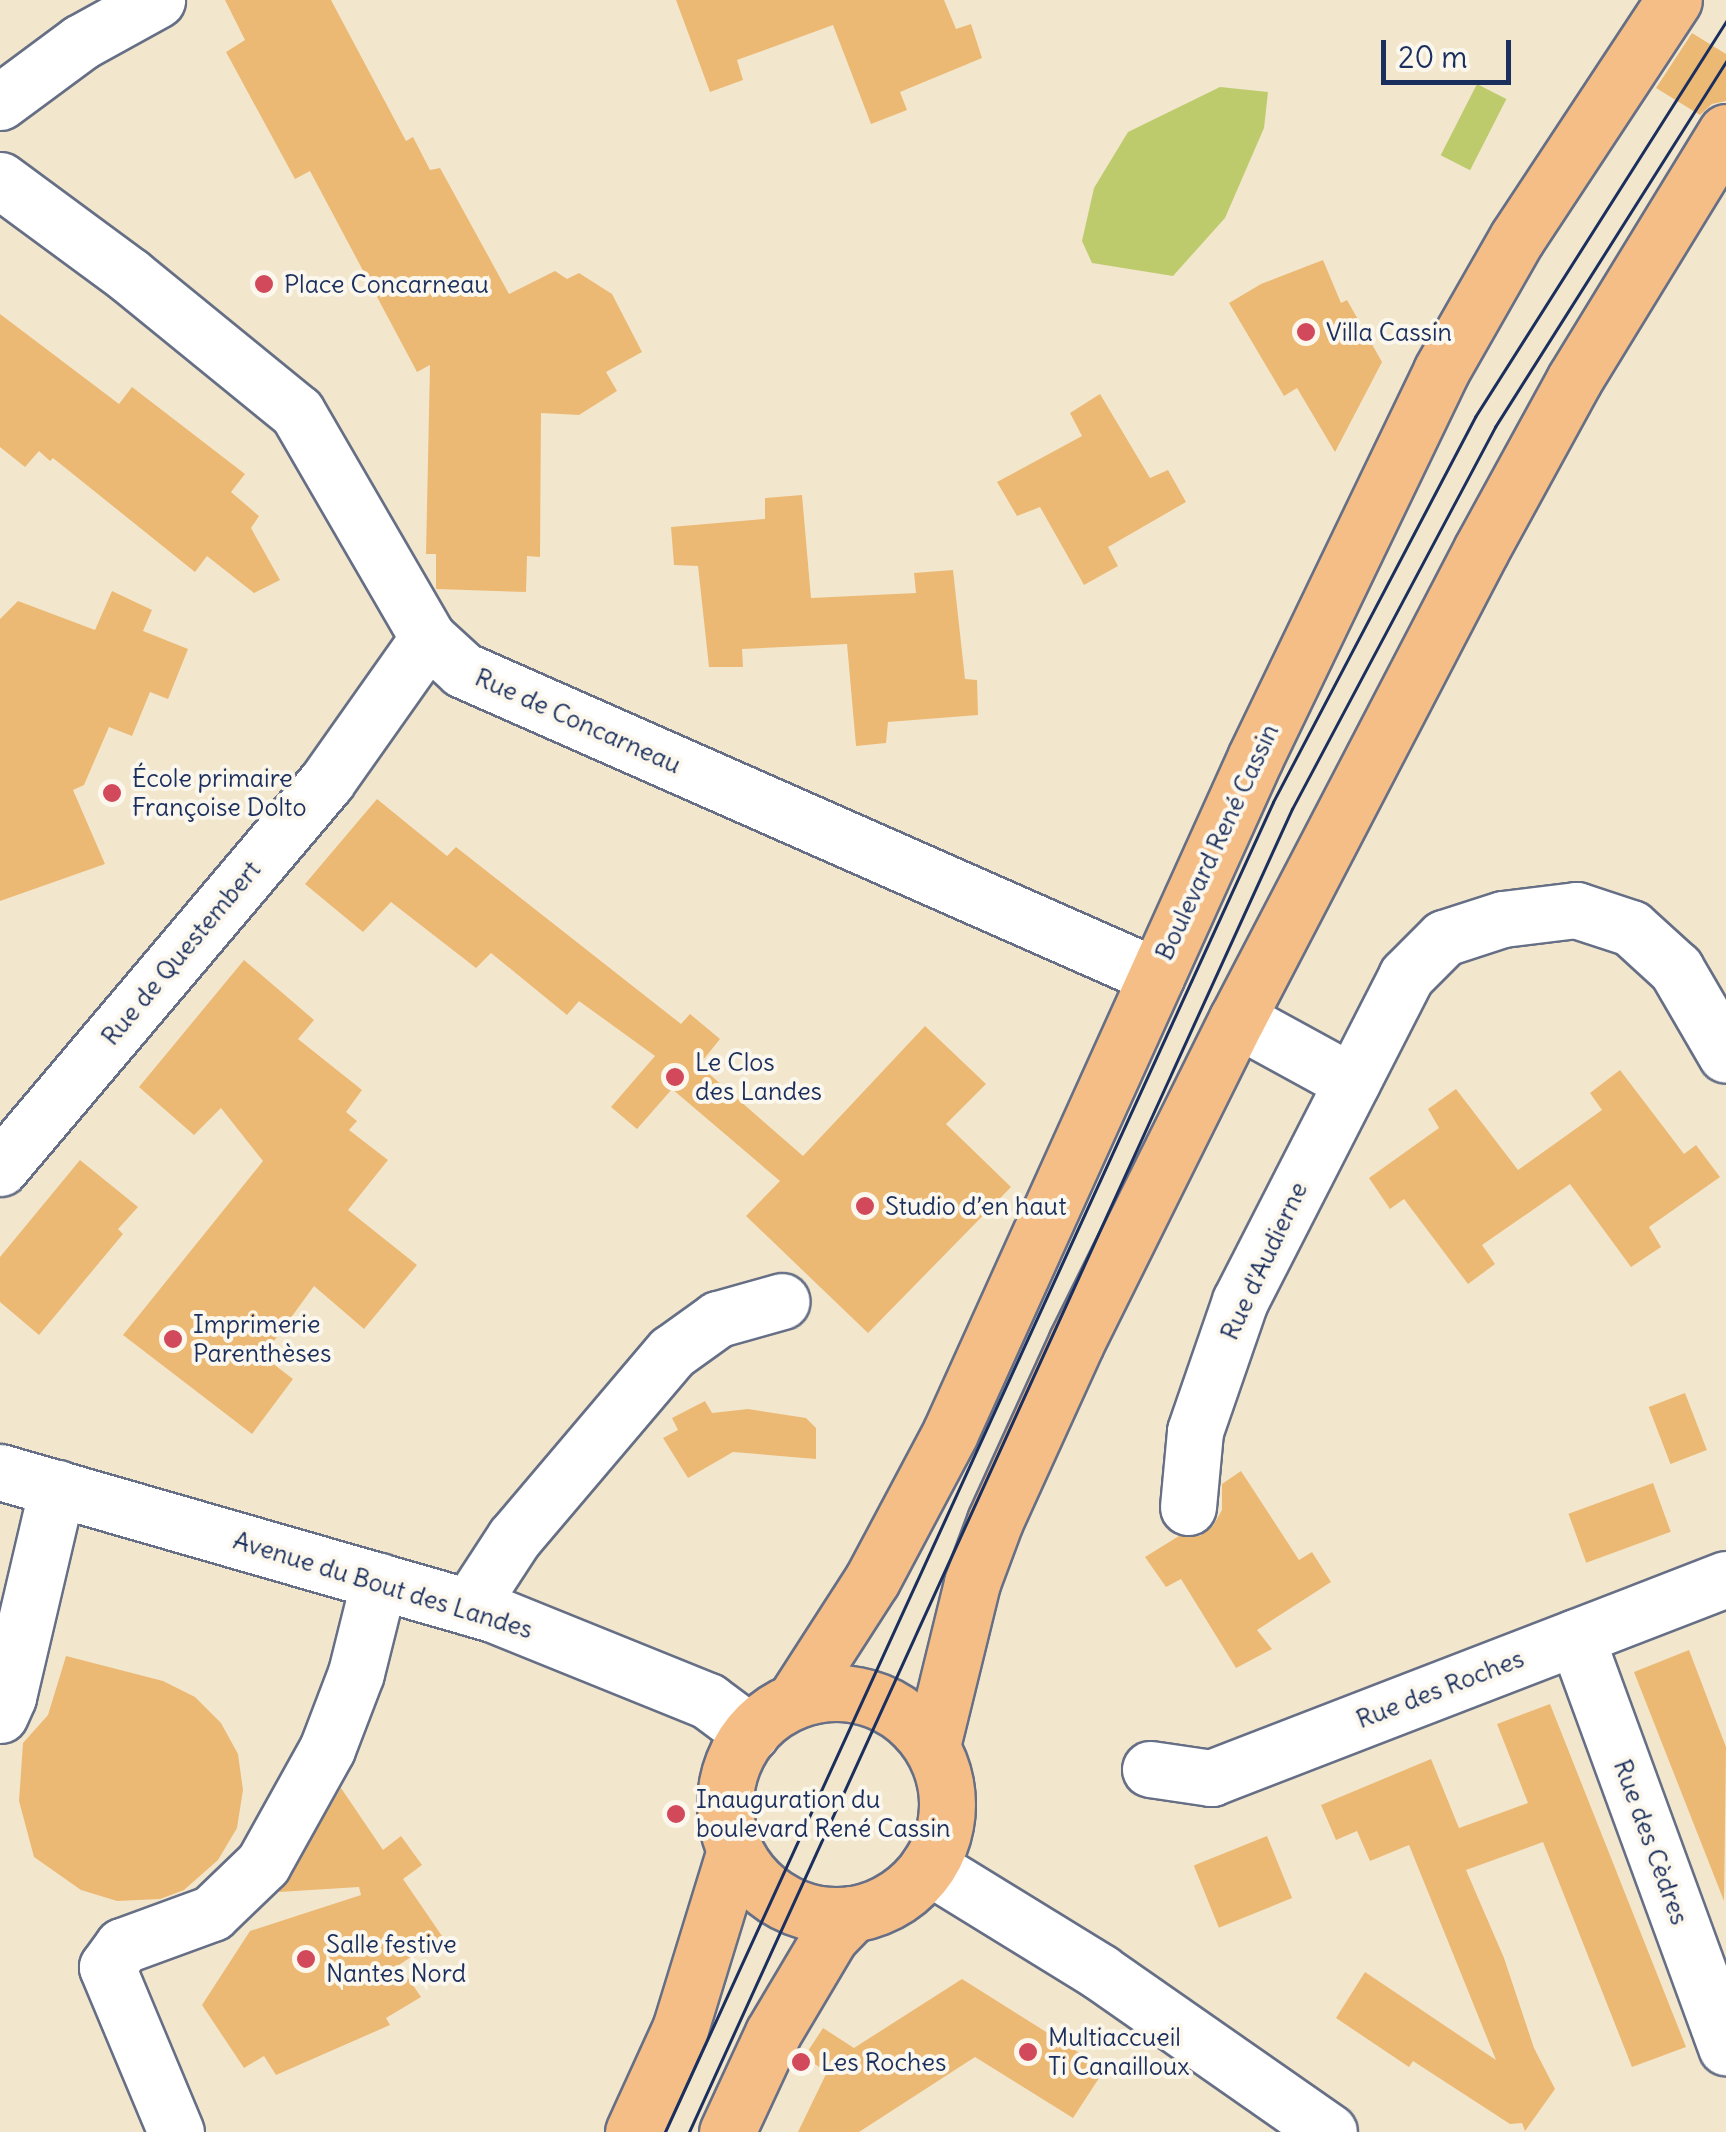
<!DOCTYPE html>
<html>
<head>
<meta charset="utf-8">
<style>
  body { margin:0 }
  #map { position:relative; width:1726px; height:2132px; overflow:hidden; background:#f2e7cd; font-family:Delius,sans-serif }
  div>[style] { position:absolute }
  .green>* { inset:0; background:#bdcb6d; transform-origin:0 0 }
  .building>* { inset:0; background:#ecb975; transform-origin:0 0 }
  .roads { filter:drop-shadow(2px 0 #666f85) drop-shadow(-2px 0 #666f85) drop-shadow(0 2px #666f85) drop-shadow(0 -2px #666f85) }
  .minor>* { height:55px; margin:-27.5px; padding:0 27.5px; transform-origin:27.5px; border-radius:27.5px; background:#fff }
  .major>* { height:55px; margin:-27.5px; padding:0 27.5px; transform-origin:27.5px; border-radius:27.5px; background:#f6be87 }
  .major>.ring { margin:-27.5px; padding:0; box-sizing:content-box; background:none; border:55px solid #f6be87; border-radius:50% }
  .tram>* { height:2.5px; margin:-1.25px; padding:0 1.25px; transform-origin:1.25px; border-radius:1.25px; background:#1b2f5e }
  .dots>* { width:28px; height:28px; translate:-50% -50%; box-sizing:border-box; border:5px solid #fbf7ec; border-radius:50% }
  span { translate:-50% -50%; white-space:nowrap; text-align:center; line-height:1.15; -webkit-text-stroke:8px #fbf7ec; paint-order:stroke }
  .poi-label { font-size:25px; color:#1b2f5e }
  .left { translate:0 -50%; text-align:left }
  .street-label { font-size:25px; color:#1b2f5e }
  .scale { position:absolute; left:1381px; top:40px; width:130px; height:45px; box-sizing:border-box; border:5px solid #1b2f5e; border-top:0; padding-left:12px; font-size:30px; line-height:35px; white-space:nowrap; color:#1b2f5e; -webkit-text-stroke:8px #fbf7ec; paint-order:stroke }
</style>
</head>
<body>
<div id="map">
  <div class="green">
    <div style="left:1477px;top:84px;width:33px;height:80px;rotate:27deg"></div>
    <div style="clip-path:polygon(1220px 87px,1268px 92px,1264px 128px,1225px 218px,1173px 276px,1092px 263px,1082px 241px,1094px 188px,1128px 132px)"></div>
  </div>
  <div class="building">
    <div style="clip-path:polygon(225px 0,331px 0,406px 141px,413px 137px,430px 170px,440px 168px,509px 294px,555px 271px,567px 279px,579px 273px,612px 294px,642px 352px,606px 372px,617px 391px,579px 415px,541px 413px,540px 557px,527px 556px,526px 592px,436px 589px,436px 554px,426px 554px,430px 365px,417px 372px,310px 171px,295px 179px,226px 52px,245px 40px)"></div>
    <div style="clip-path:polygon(676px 0,944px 0,956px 29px,971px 24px,982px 58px,900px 92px,907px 110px,871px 124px,833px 25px,737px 60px,743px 80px,710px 92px)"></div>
    <div style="clip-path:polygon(1692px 33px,1726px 54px,1726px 101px,1712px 104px,1700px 115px,1656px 88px)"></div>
    <div style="clip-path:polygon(1323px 260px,1341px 303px,1347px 300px,1382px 362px,1335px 452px,1297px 388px,1284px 396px,1229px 303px,1261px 284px)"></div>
    <div style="clip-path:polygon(0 314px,119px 404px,132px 387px,245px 474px,231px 492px,259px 516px,251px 528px,280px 580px,254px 593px,207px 556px,195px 572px,53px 458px,50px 461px,39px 451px,25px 467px,0 447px)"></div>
    <div style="clip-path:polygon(1100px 394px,1150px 478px,1168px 470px,1186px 502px,1108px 547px,1118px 566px,1084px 585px,1040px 507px,1017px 516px,997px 482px,1082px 436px,1070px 413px)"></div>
    <div style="clip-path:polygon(802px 495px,811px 598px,916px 593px,914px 573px,953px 570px,965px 679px,977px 680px,978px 715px,888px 722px,886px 743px,856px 746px,847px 644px,742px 649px,743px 667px,709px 667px,698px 566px,674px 565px,671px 527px,765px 519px,765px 498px)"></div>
    <div style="clip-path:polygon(112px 591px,152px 610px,143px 631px,188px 649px,168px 699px,150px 692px,132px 736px,109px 727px,84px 785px,73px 790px,105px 864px,0 901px,0 619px,18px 601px,95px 630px)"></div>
    <div style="clip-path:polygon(377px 799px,447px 856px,456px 847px,681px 1024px,690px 1014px,720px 1039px,699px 1065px,803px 1156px,925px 1026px,986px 1084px,946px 1124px,1011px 1187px,868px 1333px,746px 1216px,780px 1181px,672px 1089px,637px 1129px,611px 1107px,655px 1056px,579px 1001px,567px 1015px,491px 953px,476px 968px,391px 902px,363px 932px,305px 884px)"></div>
    <div style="clip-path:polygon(244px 960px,314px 1020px,298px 1039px,362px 1090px,346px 1112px,357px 1121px,349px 1130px,388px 1160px,348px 1210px,417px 1265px,364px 1329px,314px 1286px,263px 1356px,293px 1379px,252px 1434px,123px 1335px,263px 1161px,221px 1108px,194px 1135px,139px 1087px)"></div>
    <div style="clip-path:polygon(1620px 1070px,1684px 1154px,1696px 1145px,1720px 1177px,1649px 1227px,1661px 1247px,1631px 1267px,1570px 1184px,1482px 1245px,1495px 1264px,1468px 1284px,1404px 1199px,1390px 1209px,1369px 1178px,1439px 1128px,1428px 1109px,1456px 1089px,1518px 1170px,1602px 1110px,1590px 1093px)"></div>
    <div style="clip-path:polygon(80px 1160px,138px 1207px,118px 1229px,123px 1234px,39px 1335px,0 1302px,0 1257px)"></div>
    <div style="left:1685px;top:1393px;width:61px;height:39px;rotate:69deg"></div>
    <div style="clip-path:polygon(705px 1401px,712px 1413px,748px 1409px,806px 1418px,816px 1428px,816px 1459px,733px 1452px,688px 1478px,663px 1438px,678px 1430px,672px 1418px)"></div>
    <div style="clip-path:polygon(1241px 1471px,1299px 1560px,1312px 1552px,1331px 1582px,1257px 1630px,1272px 1649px,1236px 1668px,1181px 1579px,1166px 1587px,1145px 1557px,1179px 1536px,1200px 1536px,1213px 1526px,1222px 1510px,1222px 1484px)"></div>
    <div style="left:1653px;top:1483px;width:52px;height:90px;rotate:70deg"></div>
    <div style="clip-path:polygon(1689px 1650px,1726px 1747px,1724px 1901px,1634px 1672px)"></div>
    <div style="clip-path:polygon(66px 1656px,163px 1681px,195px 1697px,221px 1723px,238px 1754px,243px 1790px,237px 1828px,218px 1860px,184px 1890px,160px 1899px,117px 1901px,81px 1890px,34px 1857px,19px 1801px,23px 1743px,48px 1715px)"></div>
    <div style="clip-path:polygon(1550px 1704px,1686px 2047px,1632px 2067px,1543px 1842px,1466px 1870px,1504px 1958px,1534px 2048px,1555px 2089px,1525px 2131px,1522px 2123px,1510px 2124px,1413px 2061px,1409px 2067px,1336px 2018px,1365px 1972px,1496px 2060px,1409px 1845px,1370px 1861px,1357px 1831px,1336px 1840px,1321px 1805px,1431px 1759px,1459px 1828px,1528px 1803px,1497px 1724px)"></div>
    <div style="clip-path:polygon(341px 1788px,383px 1850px,401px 1836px,422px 1865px,403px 1879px,442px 1936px,399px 1965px,421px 1997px,386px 2018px,390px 2025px,276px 2075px,264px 2056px,244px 2068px,202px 2005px,250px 1931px,361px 1895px,359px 1887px,279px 1892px)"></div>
    <div style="left:1267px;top:1836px;width:67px;height:79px;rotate:68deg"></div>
    <div style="clip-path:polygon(962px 1979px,1105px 2069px,1073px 2118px,975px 2057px,859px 2132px,798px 2132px,827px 2072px,804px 2057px,823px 2028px,854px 2048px)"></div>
  </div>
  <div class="roads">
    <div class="minor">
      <div style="left:0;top:102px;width:101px;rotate:-36.5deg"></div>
      <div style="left:81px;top:42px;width:87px;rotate:-28.9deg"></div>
      <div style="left:0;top:180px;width:162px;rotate:36.4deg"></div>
      <div style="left:130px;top:276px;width:215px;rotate:39.2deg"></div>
      <div style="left:297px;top:412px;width:261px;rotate:59.9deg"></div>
      <div style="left:428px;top:638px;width:47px;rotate:42.4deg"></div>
      <div style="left:463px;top:670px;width:758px;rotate:23.82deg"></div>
      <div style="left:1237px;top:1019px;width:131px;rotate:28.7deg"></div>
      <div style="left:0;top:1168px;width:507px;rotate:-49.8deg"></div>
      <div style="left:327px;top:781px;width:175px;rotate:-54.8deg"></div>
      <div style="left:0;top:1472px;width:513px;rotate:16.07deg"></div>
      <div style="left:493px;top:1614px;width:232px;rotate:22deg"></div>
      <div style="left:708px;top:1701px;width:54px;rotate:36.7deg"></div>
      <div style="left:1188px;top:1507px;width:76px;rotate:-84.7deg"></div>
      <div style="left:1195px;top:1431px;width:138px;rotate:-70.9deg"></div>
      <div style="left:1240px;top:1301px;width:365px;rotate:-62.9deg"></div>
      <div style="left:1406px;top:976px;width:54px;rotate:-45deg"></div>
      <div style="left:1444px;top:938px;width:62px;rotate:-17.9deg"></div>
      <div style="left:1503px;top:919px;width:74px;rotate:-7deg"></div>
      <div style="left:1576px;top:910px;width:58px;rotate:18.1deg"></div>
      <div style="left:1631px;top:928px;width:61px;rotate:42.3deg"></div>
      <div style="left:1676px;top:969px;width:99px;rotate:59.8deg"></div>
      <div style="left:469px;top:1607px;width:82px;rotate:-56.9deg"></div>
      <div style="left:514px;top:1538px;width:244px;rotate:-49.7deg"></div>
      <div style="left:672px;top:1352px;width:57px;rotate:-35.7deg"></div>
      <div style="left:718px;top:1319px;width:66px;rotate:-15.7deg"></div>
      <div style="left:1576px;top:1637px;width:437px;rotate:69.9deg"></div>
      <div style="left:0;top:1715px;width:20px;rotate:-66deg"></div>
      <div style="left:8px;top:1697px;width:215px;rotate:-76.8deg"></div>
      <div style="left:1150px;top:1769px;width:62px;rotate:8.4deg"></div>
      <div style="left:1211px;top:1778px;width:552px;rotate:-21.13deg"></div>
      <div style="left:928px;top:1866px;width:202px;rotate:31.6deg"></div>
      <div style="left:1100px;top:1972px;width:279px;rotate:34.9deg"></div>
      <div style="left:176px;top:2132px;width:179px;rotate:-112.7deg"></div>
      <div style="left:107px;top:1967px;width:26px;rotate:-54deg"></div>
      <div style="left:122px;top:1946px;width:96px;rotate:-20.1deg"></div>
      <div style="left:212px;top:1913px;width:71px;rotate:-43.9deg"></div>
      <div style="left:263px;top:1864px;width:132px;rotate:-60.9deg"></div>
      <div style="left:327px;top:1749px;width:81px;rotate:-69.1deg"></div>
      <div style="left:356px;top:1673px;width:95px;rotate:-76deg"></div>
    </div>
    <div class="major">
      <div class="ring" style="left:725px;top:1693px;width:167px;height:167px"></div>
      <div style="left:794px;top:1701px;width:144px;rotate:-57.2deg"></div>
      <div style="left:872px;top:1580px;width:166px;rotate:-62deg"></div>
      <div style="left:950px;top:1433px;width:741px;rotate:-65.68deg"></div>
      <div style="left:1255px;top:758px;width:429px;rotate:-64.3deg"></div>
      <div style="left:1441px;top:371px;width:153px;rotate:-60.3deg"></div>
      <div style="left:1517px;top:238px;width:285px;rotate:-56.6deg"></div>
      <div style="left:932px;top:1746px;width:168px;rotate:-76.2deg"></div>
      <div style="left:972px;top:1583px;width:66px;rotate:-69.6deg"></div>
      <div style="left:995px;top:1521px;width:196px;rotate:-65.5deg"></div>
      <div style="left:1076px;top:1343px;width:362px;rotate:-63.6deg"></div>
      <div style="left:1237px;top:1019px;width:529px;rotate:-62.51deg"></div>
      <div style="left:1481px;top:550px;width:194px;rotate:-61.3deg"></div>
      <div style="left:1574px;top:380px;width:291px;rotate:-58.5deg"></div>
      <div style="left:633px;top:2132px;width:113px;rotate:-65.5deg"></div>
      <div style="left:680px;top:2029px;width:187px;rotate:-72.9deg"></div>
      <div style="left:727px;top:2132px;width:109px;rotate:-65.1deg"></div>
      <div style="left:773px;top:2033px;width:112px;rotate:-59.3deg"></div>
      <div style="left:830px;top:1937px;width:32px;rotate:-46deg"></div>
    </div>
  </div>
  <div class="tram">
    <div style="left:665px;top:2132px;width:1462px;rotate:-65.43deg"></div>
    <div style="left:1273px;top:802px;width:435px;rotate:-62.3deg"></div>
    <div style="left:1475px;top:417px;width:469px;rotate:-57.6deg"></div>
    <div style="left:689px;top:2132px;width:1454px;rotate:-65.5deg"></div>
    <div style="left:1292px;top:809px;width:433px;rotate:-62deg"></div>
    <div style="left:1495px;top:427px;width:433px;rotate:-57.7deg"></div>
  </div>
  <div class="dots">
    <div style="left:264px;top:284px;background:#d1495b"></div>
    <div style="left:1306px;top:332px;background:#d1495b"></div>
    <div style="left:112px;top:793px;background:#d1495b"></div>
    <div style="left:675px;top:1077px;background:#d1495b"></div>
    <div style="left:865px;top:1206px;background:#d1495b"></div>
    <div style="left:173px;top:1339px;background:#d1495b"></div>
    <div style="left:676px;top:1814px;background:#d1495b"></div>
    <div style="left:306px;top:1959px;background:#d1495b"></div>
    <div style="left:1028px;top:2052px;background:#d1495b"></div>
    <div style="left:801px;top:2062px;background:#d1495b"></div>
  </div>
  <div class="poi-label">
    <span class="left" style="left:284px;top:284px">Place Concarneau</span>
    <span class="left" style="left:1326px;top:332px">Villa Cassin</span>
    <span class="left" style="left:132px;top:793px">École primaire<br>Françoise Dolto</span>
    <span class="left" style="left:695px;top:1077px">Le Clos<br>des Landes</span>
    <span class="left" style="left:885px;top:1206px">Studio d’en haut</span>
    <span class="left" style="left:193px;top:1339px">Imprimerie<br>Parenthèses</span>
    <span class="left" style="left:696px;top:1814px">Inauguration du<br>boulevard René Cassin</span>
    <span class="left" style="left:326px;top:1959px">Salle festive<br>Nantes Nord</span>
    <span class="left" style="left:1048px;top:2052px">Multiaccueil<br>Ti Canailloux</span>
    <span class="left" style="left:821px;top:2062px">Les Roches</span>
  </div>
  <div class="street-label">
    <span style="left:578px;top:721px;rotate:24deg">Rue de Concarneau</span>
    <span style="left:1217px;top:842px;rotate:-65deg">Boulevard René Cassin</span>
    <span style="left:181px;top:953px;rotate:-50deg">Rue de Questembert</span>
    <span style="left:1264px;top:1261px;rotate:-65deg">Rue d'Audierne</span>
    <span style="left:383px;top:1585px;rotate:17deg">Avenue du Bout des Landes</span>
    <span style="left:1440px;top:1689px;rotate:-21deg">Rue des Roches</span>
    <span style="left:1651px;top:1842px;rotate:70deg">Rue des Cèdres</span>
  </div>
  <div class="scale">20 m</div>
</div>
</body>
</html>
